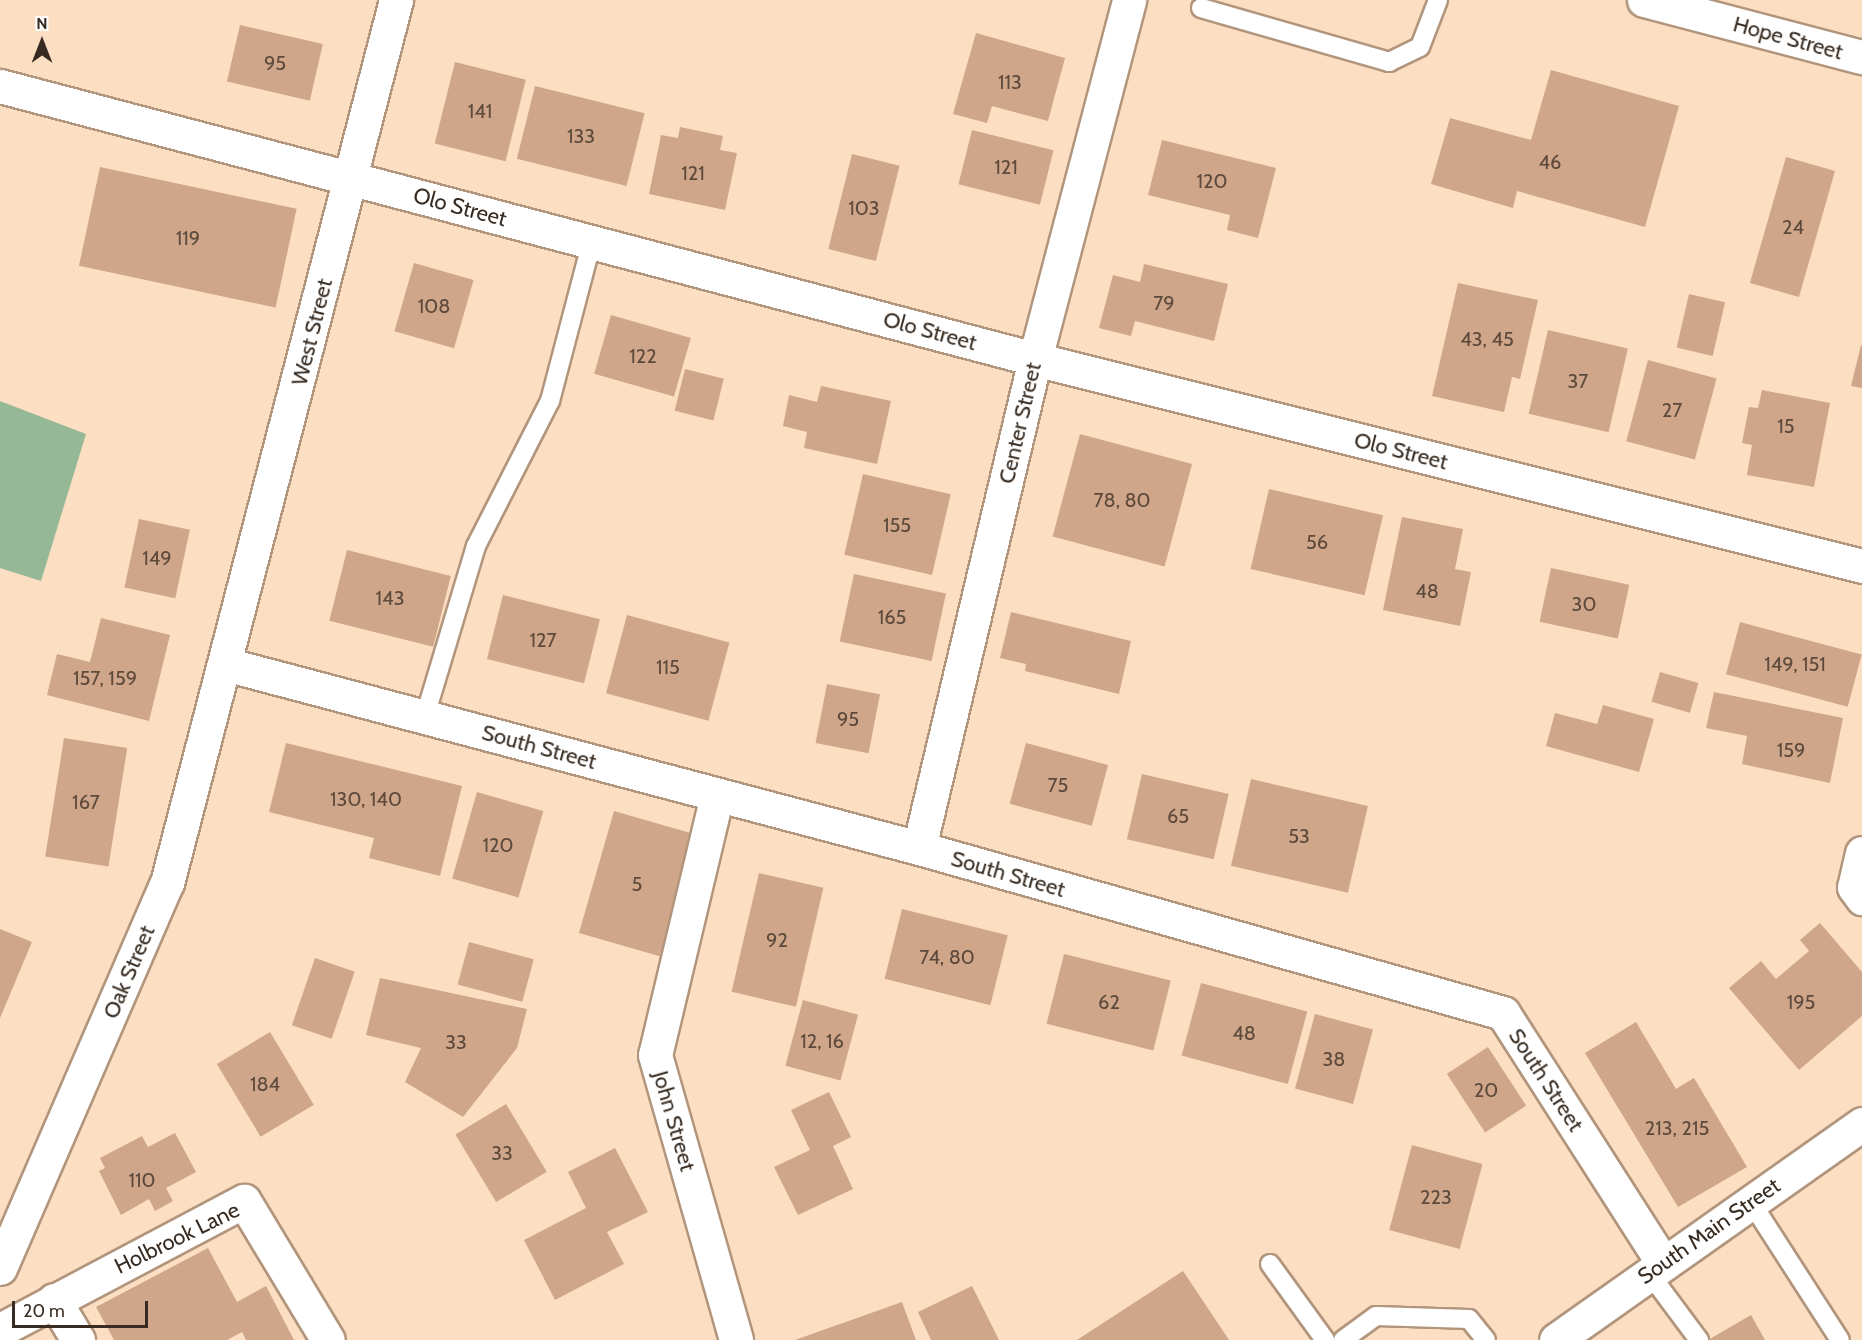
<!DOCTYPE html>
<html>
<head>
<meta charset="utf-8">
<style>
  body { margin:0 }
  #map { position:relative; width:1862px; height:1340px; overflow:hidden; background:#fcdec3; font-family:Cabin,sans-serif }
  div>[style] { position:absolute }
  .forest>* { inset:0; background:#95b996 }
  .building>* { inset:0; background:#cfa689; transform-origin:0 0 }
  .roads { filter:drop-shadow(2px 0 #b1957c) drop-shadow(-2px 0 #b1957c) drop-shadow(0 2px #b1957c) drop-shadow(0 -2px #b1957c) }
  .service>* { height:18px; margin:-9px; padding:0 9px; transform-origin:9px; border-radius:9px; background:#fff }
  .minor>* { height:33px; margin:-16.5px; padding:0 16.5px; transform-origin:16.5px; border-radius:16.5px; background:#fff }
  .secondary>* { height:33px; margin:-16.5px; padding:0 16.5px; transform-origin:16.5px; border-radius:16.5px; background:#fff }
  span { translate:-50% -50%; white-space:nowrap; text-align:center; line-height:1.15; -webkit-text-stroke:6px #fff; paint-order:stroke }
  .number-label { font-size:20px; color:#5e4a3c }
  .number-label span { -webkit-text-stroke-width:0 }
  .street-label { font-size:22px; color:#382c22 }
  .north { position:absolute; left:12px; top:12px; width:60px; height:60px; -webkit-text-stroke:4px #fff; paint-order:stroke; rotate:0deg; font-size:16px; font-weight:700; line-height:24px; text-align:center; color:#382c22 }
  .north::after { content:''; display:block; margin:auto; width:21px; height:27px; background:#382c22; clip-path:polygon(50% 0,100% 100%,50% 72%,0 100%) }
  .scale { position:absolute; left:12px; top:1301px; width:136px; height:27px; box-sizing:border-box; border:3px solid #382c22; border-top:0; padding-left:8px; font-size:18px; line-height:21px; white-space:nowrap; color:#382c22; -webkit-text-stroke:4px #fff; paint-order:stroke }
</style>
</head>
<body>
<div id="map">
  <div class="forest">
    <div style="clip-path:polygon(0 401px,86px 434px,41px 581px,0 568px)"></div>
  </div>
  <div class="building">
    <div style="left:240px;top:25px;width:85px;height:58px;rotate:13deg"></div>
    <div style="clip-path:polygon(976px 33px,1065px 58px,1048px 121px,992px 106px,987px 123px,953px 114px)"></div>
    <div style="left:455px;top:62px;width:73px;height:84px;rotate:14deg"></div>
    <div style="clip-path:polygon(1551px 70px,1679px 106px,1645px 227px,1517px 191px,1513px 208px,1431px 184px,1450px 118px,1531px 140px)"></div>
    <div style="left:535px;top:86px;width:113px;height:75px;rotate:14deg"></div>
    <div style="clip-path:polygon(680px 127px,723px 136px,720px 150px,737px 153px,725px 210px,649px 194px,661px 135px,678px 138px)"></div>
    <div style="left:972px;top:130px;width:84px;height:56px;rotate:14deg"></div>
    <div style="clip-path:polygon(1162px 140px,1276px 168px,1258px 238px,1227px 230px,1230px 215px,1148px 195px)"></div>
    <div style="left:852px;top:154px;width:49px;height:98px;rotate:14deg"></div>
    <div style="left:1786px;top:157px;width:51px;height:131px;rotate:16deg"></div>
    <div style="left:100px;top:167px;width:201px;height:101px;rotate:12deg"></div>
    <div style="left:414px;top:263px;width:62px;height:71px;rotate:16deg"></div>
    <div style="clip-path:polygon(1144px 264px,1228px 284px,1214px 341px,1135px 321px,1131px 336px,1099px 328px,1113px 275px,1140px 282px)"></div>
    <div style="clip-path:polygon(1458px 283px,1538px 300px,1520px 379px,1512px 377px,1504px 412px,1432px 396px)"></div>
    <div style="left:1689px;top:294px;width:37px;height:55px;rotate:13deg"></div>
    <div style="left:611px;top:315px;width:83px;height:61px;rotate:16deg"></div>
    <div style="left:1548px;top:330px;width:82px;height:86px;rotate:13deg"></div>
    <div style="clip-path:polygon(1861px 345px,1862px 346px,1862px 388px,1851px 386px)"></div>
    <div style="left:1648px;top:360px;width:71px;height:84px;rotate:15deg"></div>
    <div style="left:685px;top:369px;width:40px;height:43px;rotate:14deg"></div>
    <div style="clip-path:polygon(821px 386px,891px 401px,877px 464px,804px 448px,807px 432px,783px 426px,789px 395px,817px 402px)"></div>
    <div style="clip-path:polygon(1762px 390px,1830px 403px,1814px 487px,1747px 475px,1752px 445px,1742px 443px,1749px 407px,1758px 408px)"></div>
    <div style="left:1080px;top:434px;width:116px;height:106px;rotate:15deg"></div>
    <div style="left:863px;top:474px;width:90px;height:83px;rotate:13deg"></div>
    <div style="left:1269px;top:489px;width:117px;height:82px;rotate:13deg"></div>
    <div style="clip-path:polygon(1402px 517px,1463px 529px,1455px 569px,1471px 572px,1460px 626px,1383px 610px)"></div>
    <div style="left:139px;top:519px;width:52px;height:70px;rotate:12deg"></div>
    <div style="left:347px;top:550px;width:107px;height:73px;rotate:14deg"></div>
    <div style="left:1551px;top:568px;width:80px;height:55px;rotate:12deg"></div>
    <div style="left:854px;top:574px;width:94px;height:69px;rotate:12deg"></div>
    <div style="left:503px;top:595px;width:100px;height:66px;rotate:14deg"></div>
    <div style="clip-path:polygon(1011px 612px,1131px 641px,1119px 694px,1025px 671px,1026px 664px,1000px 658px)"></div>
    <div style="left:627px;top:615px;width:106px;height:81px;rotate:15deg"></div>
    <div style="clip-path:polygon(101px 618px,170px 635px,149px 721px,47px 695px,57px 654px,90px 662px)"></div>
    <div style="left:1740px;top:622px;width:126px;height:54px;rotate:15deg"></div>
    <div style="left:1660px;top:672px;width:40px;height:31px;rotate:16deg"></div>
    <div style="left:827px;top:684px;width:54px;height:60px;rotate:11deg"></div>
    <div style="clip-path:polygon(1714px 692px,1843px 718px,1830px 783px,1742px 764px,1747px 736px,1706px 728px)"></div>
    <div style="clip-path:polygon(1603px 705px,1654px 719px,1639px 772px,1546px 746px,1555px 713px,1597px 724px)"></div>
    <div style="left:64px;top:738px;width:64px;height:120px;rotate:9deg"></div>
    <div style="clip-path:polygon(286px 743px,462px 786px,440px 876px,369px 858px,374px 838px,269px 812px)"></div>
    <div style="left:1026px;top:743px;width:85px;height:63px;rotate:15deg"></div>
    <div style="left:1142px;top:774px;width:89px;height:67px;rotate:13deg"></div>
    <div style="left:1251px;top:779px;width:120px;height:89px;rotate:13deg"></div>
    <div style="left:477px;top:792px;width:69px;height:90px;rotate:16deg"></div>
    <div style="left:614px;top:811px;width:84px;height:127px;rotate:16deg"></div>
    <div style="left:759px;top:873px;width:66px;height:122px;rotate:13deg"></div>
    <div style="left:902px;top:909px;width:109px;height:72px;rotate:14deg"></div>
    <div style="clip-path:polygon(1820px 923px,1862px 972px,1862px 1016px,1799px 1070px,1729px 988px,1761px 961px,1776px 979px,1809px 951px,1800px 940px)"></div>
    <div style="clip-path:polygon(0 929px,32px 942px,0 1018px)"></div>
    <div style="left:469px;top:942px;width:67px;height:44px;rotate:15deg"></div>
    <div style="left:1064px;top:954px;width:110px;height:72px;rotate:14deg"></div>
    <div style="left:315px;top:958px;width:42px;height:71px;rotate:19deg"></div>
    <div style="clip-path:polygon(380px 978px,527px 1009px,517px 1048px,463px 1117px,405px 1082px,421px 1048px,366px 1035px)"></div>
    <div style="left:1201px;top:983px;width:110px;height:75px;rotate:15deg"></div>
    <div style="left:803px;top:1000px;width:57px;height:68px;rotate:15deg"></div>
    <div style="left:1315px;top:1014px;width:60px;height:77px;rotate:15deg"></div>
    <div style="clip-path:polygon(1636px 1022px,1676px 1089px,1694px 1078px,1747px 1167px,1678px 1207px,1585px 1053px)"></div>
    <div style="left:270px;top:1032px;width:85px;height:62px;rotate:59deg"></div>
    <div style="left:1488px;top:1047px;width:70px;height:49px;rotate:57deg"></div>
    <div style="clip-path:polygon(829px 1092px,851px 1137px,833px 1146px,853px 1189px,798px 1215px,774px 1167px,810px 1150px,791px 1110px)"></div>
    <div style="left:506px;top:1104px;width:79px;height:59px;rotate:59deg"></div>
    <div style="clip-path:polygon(175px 1133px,196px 1172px,166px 1188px,173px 1201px,155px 1211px,149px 1199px,121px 1215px,99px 1171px,105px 1168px,100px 1158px,142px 1136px,148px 1147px)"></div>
    <div style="left:1412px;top:1145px;width:73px;height:88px;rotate:15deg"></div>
    <div style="clip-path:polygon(615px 1148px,648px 1212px,607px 1232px,624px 1264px,555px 1300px,524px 1240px,586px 1208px,568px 1172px)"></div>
    <div style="clip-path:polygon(208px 1248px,237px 1302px,266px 1286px,294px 1340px,246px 1340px,242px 1332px,227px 1340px,114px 1340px,96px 1307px)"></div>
    <div style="clip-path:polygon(1183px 1271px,1229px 1340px,1077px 1340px)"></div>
    <div style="clip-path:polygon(972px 1286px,999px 1340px,931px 1340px,918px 1312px)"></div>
    <div style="clip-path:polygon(902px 1302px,916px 1340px,795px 1340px)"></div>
    <div style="clip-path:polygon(1751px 1315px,1765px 1340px,1708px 1340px)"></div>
  </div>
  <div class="roads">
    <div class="service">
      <div style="left:1201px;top:8px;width:196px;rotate:16deg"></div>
      <div style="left:1389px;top:62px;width:34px;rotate:-26deg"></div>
      <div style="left:1420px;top:47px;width:50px;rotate:-69deg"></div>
      <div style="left:425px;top:716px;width:177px;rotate:-73.3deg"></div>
      <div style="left:476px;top:546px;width:163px;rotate:-63deg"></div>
      <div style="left:550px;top:401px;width:165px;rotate:-75.3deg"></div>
      <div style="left:1751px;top:1202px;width:164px;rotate:57.2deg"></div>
      <div style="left:1270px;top:1264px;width:94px;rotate:54.1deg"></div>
      <div style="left:1649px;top:1273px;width:84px;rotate:53.3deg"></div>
      <div style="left:1343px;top:1340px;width:41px;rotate:-36deg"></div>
      <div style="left:1376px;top:1316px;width:93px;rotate:1.8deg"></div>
      <div style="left:1469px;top:1319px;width:27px;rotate:51deg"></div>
    </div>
    <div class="minor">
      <div style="left:1644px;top:0;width:225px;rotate:14.7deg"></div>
      <div style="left:0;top:86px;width:1070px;rotate:14.78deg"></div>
      <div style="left:1035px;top:359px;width:853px;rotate:14.05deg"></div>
      <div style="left:225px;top:664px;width:718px;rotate:14.85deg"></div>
      <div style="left:919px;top:848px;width:607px;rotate:15.78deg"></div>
      <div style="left:1503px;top:1013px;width:297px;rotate:57.4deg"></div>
      <div style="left:717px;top:795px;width:267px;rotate:103.4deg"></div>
      <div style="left:655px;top:1055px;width:296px;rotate:74.1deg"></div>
      <div style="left:919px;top:848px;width:503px;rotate:-76.66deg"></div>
      <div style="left:1035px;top:359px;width:371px;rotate:-75.3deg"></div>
      <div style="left:1862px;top:853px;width:35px;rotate:103deg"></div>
      <div style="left:1854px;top:887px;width:14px;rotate:54deg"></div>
      <div style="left:0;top:1268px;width:420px;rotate:-66.6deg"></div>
      <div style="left:167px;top:883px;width:912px;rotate:-75.46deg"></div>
      <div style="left:54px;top:1300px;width:47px;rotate:59deg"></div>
      <div style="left:0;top:1330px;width:276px;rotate:-27.9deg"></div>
      <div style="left:244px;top:1201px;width:162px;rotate:58.9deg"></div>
    </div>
    <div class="secondary">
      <div style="left:1556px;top:1340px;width:375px;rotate:-35.2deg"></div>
    </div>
  </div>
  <div class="number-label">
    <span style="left:275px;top:63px">95</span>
    <span style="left:1010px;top:82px">113</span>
    <span style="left:480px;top:111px">141</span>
    <span style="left:581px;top:136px">133</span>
    <span style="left:1550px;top:162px">46</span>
    <span style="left:1006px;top:167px">121</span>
    <span style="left:693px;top:173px">121</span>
    <span style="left:1212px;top:181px">120</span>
    <span style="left:864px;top:208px">103</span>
    <span style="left:1793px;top:227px">24</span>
    <span style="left:188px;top:238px">119</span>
    <span style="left:1164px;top:303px">79</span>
    <span style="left:434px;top:306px">108</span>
    <span style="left:1487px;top:339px">43, 45</span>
    <span style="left:643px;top:356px">122</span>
    <span style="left:1578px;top:381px">37</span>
    <span style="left:1672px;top:410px">27</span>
    <span style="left:1786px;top:426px">15</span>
    <span style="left:1122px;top:500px">78, 80</span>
    <span style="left:897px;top:525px">155</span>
    <span style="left:1317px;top:542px">56</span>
    <span style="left:157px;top:558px">149</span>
    <span style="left:1427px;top:591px">48</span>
    <span style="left:390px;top:598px">143</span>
    <span style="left:1584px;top:604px">30</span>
    <span style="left:892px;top:617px">165</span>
    <span style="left:543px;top:640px">127</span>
    <span style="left:1795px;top:664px">149, 151</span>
    <span style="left:668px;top:667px">115</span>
    <span style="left:105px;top:678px">157, 159</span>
    <span style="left:848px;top:719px">95</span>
    <span style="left:1791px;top:750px">159</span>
    <span style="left:1058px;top:785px">75</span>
    <span style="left:366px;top:799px">130, 140</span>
    <span style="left:86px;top:802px">167</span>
    <span style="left:1178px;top:816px">65</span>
    <span style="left:1299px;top:836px">53</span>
    <span style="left:498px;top:845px">120</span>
    <span style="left:637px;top:884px">5</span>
    <span style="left:777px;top:940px">92</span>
    <span style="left:947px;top:957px">74, 80</span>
    <span style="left:1109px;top:1002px">62</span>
    <span style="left:1801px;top:1002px">195</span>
    <span style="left:1244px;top:1033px">48</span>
    <span style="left:822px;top:1041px">12, 16</span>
    <span style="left:456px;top:1042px">33</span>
    <span style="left:1334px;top:1059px">38</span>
    <span style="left:265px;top:1084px">184</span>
    <span style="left:1486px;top:1090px">20</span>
    <span style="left:1677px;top:1128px">213, 215</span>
    <span style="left:502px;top:1153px">33</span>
    <span style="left:142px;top:1180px">110</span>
    <span style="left:1436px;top:1197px">223</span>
  </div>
  <div class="street-label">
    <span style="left:1788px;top:38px;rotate:15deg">Hope Street</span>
    <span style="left:460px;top:207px;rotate:15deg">Olo Street</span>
    <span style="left:930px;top:331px;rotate:15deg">Olo Street</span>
    <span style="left:312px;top:332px;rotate:-76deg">West Street</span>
    <span style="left:1020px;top:423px;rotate:-77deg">Center Street</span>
    <span style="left:1401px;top:451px;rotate:14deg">Olo Street</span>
    <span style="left:539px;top:747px;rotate:15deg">South Street</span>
    <span style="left:1008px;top:874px;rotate:16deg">South Street</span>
    <span style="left:129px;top:972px;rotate:-67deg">Oak Street</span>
    <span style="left:1546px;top:1080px;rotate:57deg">South Street</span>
    <span style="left:674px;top:1121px;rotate:74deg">John Street</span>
    <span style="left:1709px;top:1231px;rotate:-35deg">South Main Street</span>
    <span style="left:177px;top:1238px;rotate:-26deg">Holbrook Lane</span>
  </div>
  <div class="north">N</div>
  <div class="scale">20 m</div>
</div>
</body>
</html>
